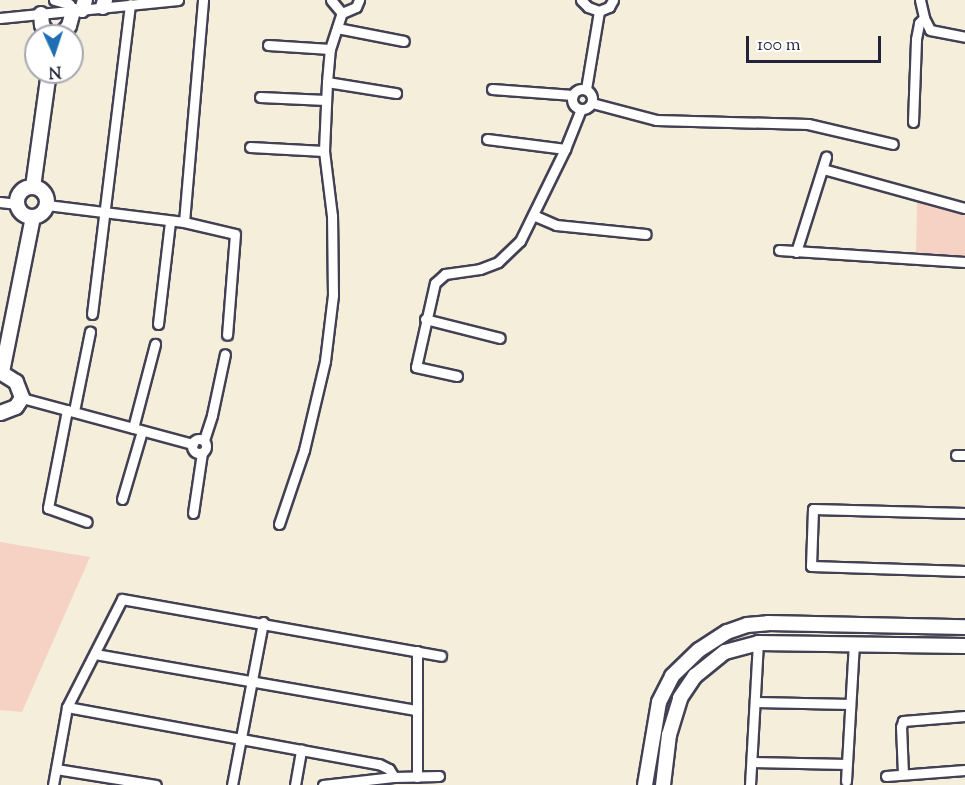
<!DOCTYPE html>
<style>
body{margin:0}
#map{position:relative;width:965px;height:785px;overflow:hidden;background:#f5eedb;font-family:"Sorts Mill Goudy",serif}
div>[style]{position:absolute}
.built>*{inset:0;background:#f6d2c4}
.roads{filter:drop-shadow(2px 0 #424153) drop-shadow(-2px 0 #424153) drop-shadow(0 2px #424153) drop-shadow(0 -2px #424153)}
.street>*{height:9px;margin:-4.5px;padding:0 4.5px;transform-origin:4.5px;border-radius:4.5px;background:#fff}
.street>.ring{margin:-4.5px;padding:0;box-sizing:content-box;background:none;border:9px solid #fff;border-radius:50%}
.secondary>*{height:14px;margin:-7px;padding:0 7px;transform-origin:7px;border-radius:7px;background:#fff}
.secondary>.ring{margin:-7px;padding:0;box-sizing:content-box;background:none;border:14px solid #fff;border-radius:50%}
span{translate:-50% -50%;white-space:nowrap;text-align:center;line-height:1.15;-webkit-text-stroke:4.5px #fff;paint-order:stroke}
.north{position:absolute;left:24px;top:24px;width:60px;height:60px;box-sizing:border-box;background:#fff;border:2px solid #a7a7b1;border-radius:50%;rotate:177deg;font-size:16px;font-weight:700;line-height:24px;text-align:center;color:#22223b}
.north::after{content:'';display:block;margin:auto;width:21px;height:27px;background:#1f6fb2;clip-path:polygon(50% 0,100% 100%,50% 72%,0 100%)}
.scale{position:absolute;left:746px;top:36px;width:135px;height:27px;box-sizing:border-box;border:3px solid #22223b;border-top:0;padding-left:8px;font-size:18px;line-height:21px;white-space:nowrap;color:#22223b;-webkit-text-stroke:4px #fff;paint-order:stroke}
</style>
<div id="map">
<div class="built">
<i style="clip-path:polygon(917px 200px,965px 214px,965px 256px,916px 253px)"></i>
<i style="clip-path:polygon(0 542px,90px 557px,22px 712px,0 710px)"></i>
</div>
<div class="roads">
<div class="street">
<i style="left:54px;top:0;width:16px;rotate:15deg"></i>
<i style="left:69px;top:4px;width:8px;rotate:60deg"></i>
<i style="left:331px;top:0;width:17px;rotate:50deg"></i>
<i style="left:581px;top:0;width:10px;rotate:45deg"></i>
<i style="left:588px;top:7px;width:12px;rotate:20deg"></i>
<i style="left:599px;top:11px;width:11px;rotate:-22deg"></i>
<i style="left:609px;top:7px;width:8px;rotate:-60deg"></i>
<i style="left:920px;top:0;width:18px;rotate:77deg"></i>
<i style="left:924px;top:18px;width:13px;rotate:63deg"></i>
<i style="left:930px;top:30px;width:36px;rotate:11deg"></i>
<i style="left:342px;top:13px;width:15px;rotate:-23deg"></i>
<i style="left:356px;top:7px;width:8px;rotate:-67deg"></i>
<i style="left:0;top:18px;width:179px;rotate:-5.8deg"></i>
<i style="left:337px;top:28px;width:68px;rotate:11deg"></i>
<i style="left:268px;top:45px;width:62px;rotate:3.7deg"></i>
<i style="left:327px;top:82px;width:70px;rotate:9.1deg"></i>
<i class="ring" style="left:572px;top:89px;width:11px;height:11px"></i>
<i style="left:492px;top:89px;width:81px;rotate:4.2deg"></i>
<i style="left:586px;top:89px;width:79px;rotate:-80.5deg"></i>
<i style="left:260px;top:97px;width:66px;rotate:2.6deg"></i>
<i style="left:592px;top:103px;width:66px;rotate:14.9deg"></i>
<i style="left:656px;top:120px;width:152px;rotate:1.5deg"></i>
<i style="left:808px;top:124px;width:87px;rotate:13.2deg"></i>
<i style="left:913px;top:122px;width:83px;rotate:-87.9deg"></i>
<i style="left:916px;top:39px;width:16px;rotate:-79deg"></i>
<i style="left:919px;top:23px;width:7px;rotate:-45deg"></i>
<i style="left:487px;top:139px;width:79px;rotate:7.3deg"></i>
<i style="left:250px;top:147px;width:74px;rotate:3.1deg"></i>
<i style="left:823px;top:169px;width:147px;rotate:15.4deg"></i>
<i style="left:0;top:202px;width:17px;rotate:7deg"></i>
<i style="left:47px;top:205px;width:138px;rotate:7.1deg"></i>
<i style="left:184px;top:222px;width:52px;rotate:13.2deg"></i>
<i style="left:235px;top:234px;width:101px;rotate:94.5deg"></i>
<i style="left:533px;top:215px;width:25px;rotate:23deg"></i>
<i style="left:556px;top:225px;width:90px;rotate:5.7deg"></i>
<i style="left:184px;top:222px;width:223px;rotate:-85.1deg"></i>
<i style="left:779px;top:250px;width:186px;rotate:3.7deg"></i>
<i style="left:796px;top:252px;width:100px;rotate:-72.5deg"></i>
<i style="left:92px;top:314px;width:312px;rotate:-83deg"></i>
<i style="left:425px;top:319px;width:77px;rotate:14.2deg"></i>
<i style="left:158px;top:324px;width:103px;rotate:-83.3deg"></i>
<i style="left:457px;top:376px;width:42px;rotate:-167.6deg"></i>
<i style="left:416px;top:367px;width:86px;rotate:-77.3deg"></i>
<i style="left:435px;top:283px;width:13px;rotate:-42deg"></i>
<i style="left:445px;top:274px;width:35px;rotate:-8deg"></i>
<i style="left:480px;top:269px;width:19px;rotate:-21deg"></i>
<i style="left:498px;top:262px;width:30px;rotate:-44deg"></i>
<i style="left:520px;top:241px;width:102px;rotate:-63.9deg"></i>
<i style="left:565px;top:149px;width:43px;rotate:-68.2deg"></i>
<i style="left:22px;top:398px;width:177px;rotate:15.1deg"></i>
<i style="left:67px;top:410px;width:100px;rotate:101deg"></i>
<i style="left:48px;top:508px;width:41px;rotate:19.7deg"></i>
<i style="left:74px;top:411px;width:81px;rotate:-78.6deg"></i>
<i style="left:133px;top:428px;width:87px;rotate:-75.3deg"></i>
<i class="ring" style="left:192px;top:439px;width:5px;height:5px"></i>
<i style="left:204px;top:440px;width:26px;rotate:-72deg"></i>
<i style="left:212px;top:415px;width:62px;rotate:-78deg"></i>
<i style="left:956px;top:455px;width:9px"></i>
<i style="left:122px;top:499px;width:71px;rotate:-73.6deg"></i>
<i style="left:193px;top:513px;width:61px;rotate:-81.5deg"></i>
<i style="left:965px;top:513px;width:152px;rotate:-178.5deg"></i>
<i style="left:813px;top:509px;width:57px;rotate:92deg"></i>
<i style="left:811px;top:566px;width:154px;rotate:1.9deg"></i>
<i style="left:279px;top:524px;width:78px;rotate:-71.3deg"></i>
<i style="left:304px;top:450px;width:91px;rotate:-76.7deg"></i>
<i style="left:325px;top:361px;width:66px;rotate:-83.1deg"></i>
<i style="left:333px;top:295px;width:79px;rotate:-90.7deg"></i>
<i style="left:332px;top:216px;width:65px;rotate:-97deg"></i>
<i style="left:324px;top:151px;width:69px;rotate:-87.5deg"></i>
<i style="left:327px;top:82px;width:33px;rotate:-85deg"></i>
<i style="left:330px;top:49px;width:38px;rotate:-72deg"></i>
<i style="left:95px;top:654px;width:327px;rotate:9.9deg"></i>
<i style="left:756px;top:702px;width:94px;rotate:1.2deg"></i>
<i style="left:67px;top:707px;width:317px;rotate:10.4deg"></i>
<i style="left:379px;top:764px;width:11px;rotate:27deg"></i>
<i style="left:389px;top:769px;width:9px;rotate:58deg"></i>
<i style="left:752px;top:762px;width:95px;rotate:1.2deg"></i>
<i style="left:56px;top:769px;width:101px;rotate:9.1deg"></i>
<i style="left:903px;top:774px;width:47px;rotate:-92.4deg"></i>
<i style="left:901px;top:727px;width:6px;rotate:-72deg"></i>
<i style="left:903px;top:721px;width:62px;rotate:-4.6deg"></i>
<i style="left:886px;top:776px;width:79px;rotate:-4.3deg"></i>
<i style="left:417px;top:777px;width:126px;rotate:-90deg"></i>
<i style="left:846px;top:781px;width:139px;rotate:-86.7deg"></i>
<i style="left:53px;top:785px;width:79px;rotate:-79.8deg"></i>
<i style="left:67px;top:707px;width:121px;rotate:-63deg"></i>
<i style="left:122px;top:599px;width:324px;rotate:10.1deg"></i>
<i style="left:232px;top:785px;width:166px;rotate:-79.2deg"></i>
<i style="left:295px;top:785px;width:36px;rotate:-80deg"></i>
<i style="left:323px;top:785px;width:71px;rotate:-6.4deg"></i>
<i style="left:394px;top:777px;width:45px;rotate:-1.3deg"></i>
<i style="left:750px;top:785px;width:142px;rotate:-86.8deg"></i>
</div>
<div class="secondary">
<i style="left:103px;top:7px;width:7px;rotate:-74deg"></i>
<i style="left:82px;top:10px;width:10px;rotate:-73deg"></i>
<i style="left:41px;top:14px;width:11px;rotate:85deg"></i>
<i style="left:42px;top:25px;width:13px;rotate:58deg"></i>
<i style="left:60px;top:36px;width:13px;rotate:-48deg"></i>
<i style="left:69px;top:26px;width:16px;rotate:-75deg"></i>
<i class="ring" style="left:17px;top:187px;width:16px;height:16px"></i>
<i style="left:33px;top:187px;width:116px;rotate:-82.1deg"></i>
<i style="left:0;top:372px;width:19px;rotate:32deg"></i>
<i style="left:16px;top:382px;width:17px;rotate:69deg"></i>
<i style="left:22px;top:398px;width:11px;rotate:124deg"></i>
<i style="left:16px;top:407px;width:17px;rotate:159deg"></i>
<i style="left:2px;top:372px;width:158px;rotate:-78.7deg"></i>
<i style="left:645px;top:785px;width:84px;rotate:-80.4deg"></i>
<i style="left:659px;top:702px;width:29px;rotate:-63deg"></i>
<i style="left:672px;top:676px;width:37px;rotate:-44deg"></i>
<i style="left:699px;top:650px;width:33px;rotate:-33deg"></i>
<i style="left:727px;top:632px;width:21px;rotate:-19deg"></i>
<i style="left:747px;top:625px;width:21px;rotate:-5deg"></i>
<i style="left:768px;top:623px;width:197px;rotate:1.2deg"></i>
<i style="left:663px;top:785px;width:50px;rotate:-83.2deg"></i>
<i style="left:669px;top:735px;width:39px;rotate:-73deg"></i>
<i style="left:680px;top:698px;width:27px;rotate:-56deg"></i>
<i style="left:695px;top:676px;width:38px;rotate:-39deg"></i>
<i style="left:725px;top:652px;width:34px;rotate:-15deg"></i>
<i style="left:758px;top:643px;width:207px;rotate:0.8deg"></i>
</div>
</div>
<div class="north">N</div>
<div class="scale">100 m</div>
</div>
